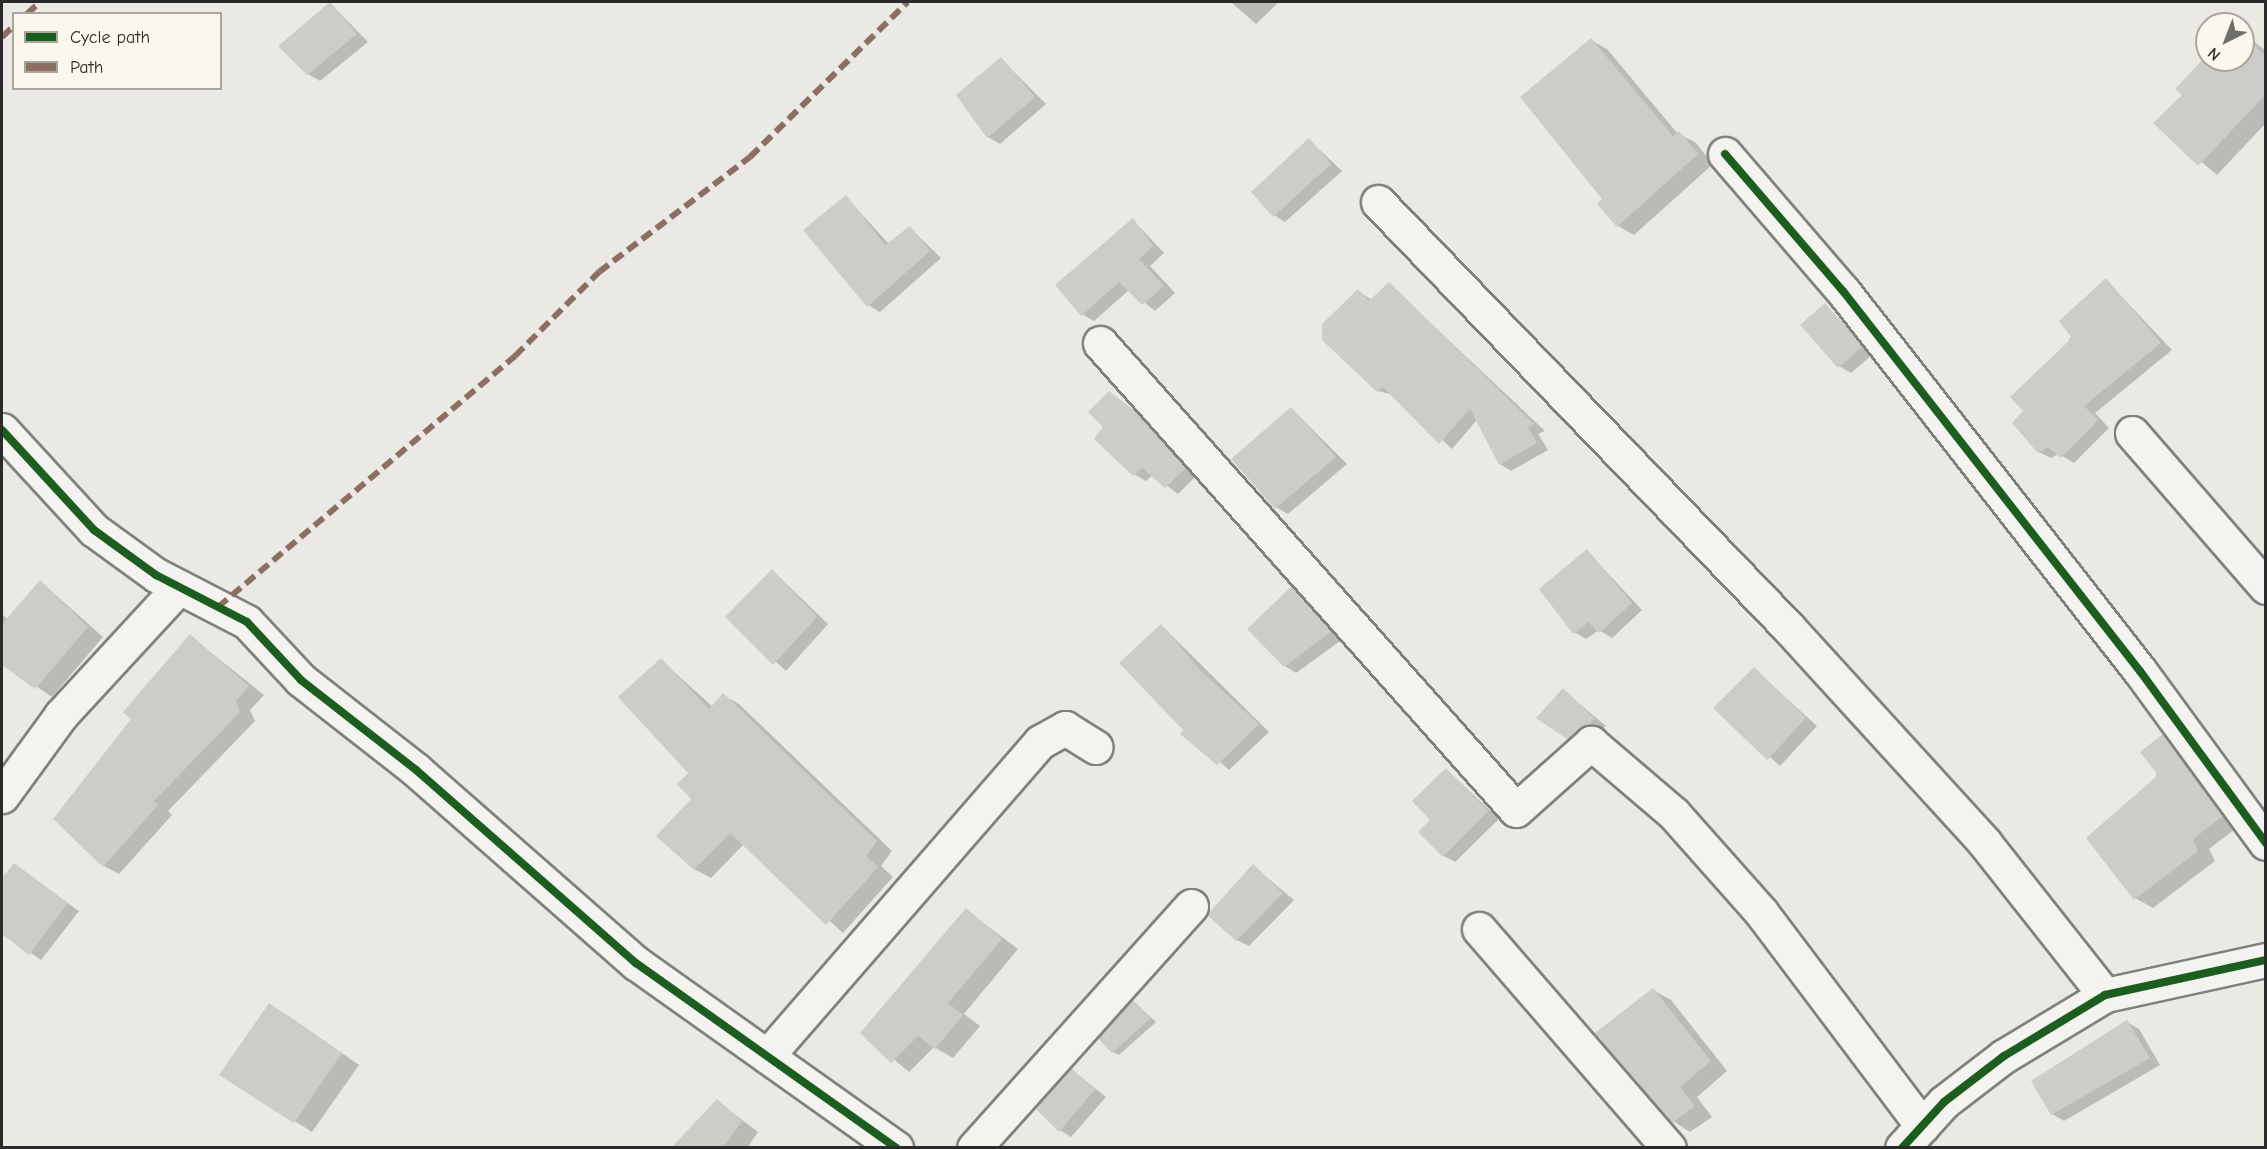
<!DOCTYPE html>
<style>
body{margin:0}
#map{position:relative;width:2267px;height:1149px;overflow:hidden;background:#eae9e4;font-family:"Comic Neue",sans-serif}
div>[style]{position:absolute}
.shadow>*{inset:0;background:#0003}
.building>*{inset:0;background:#cdccc8}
.roads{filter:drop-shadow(2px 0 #81807e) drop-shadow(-2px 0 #81807e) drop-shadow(0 2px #81807e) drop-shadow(0 -2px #81807e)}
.minor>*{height:33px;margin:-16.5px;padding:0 16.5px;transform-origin:16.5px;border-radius:16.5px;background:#f4f3ef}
.quiet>*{height:6px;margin-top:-3px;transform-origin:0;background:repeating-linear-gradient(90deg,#8d6e63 0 12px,transparent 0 18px)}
.cycleway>*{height:8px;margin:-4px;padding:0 4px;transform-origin:4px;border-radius:4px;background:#1b5e20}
span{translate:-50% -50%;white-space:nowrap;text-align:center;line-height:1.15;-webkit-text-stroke:6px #fbf7ec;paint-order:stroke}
.frame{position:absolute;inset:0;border:3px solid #2b2b2b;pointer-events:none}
.legend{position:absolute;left:12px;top:12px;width:210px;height:78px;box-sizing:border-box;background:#fbf7ec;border:2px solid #a8a59f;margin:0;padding:8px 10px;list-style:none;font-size:18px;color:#2b2b2b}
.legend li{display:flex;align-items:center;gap:12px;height:30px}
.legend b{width:30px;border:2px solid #a8a59f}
.north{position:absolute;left:2195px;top:12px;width:60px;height:60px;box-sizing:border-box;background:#fbf7ec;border:2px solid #a8a59f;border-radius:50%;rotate:222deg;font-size:16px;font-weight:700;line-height:24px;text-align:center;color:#2b2b2b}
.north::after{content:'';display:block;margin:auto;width:21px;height:27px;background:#6e6e6c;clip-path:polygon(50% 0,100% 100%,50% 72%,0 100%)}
</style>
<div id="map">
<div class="shadow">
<i style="clip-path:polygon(1231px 2px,1279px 2px,1256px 24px)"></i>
<i style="clip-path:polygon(330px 3px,368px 42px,320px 81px,308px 74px)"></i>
<i style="clip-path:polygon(2243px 33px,2266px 51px,2266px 123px,2217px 175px,2156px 123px,2184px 95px,2207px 57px,2243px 60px)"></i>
<i style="clip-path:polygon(1591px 40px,1607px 49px,1678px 134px,1695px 142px,1713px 164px,1634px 235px,1618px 226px,1604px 200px)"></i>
<i style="clip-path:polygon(1001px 59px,1046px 104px,1000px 144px,988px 137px,958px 96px)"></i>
<i style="clip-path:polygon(1309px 140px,1342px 171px,1285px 222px,1274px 215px)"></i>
<i style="clip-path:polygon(846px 197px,889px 244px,910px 228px,941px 258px,880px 312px,868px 305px)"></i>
<i style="clip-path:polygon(1133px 220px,1164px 253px,1150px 266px,1175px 293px,1155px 311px,1129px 290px,1094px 321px,1082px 314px)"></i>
<i style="clip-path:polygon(2106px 280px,2172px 350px,2095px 413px,2109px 428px,2074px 463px,2059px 454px,2051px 458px,2039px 452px,2025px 411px)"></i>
<i style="clip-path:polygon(1389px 284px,1545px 431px,1538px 434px,1548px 450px,1511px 471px,1500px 464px,1477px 420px,1452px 449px,1393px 395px,1378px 391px,1341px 358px,1358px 291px,1372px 300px)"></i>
<i style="clip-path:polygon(1825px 305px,1873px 354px,1851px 373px,1839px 366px)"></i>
<i style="clip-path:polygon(1109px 393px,1147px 419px,1197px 475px,1178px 494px,1153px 475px,1146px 481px,1134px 474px,1105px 427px)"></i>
<i style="clip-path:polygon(1292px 409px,1347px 464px,1288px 514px,1276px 507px)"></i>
<i style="clip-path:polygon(1587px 551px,1642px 610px,1612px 638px,1599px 630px,1586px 639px,1574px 632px)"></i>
<i style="clip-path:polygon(772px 570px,828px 624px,786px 671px,727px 617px)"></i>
<i style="clip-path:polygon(40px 581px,103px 637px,52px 697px,2px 663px,2px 614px,7px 619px)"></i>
<i style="clip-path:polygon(1292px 588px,1343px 639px,1296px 673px,1285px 666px)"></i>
<i style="clip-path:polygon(1162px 626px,1269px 732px,1229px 770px,1185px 730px)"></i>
<i style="clip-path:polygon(190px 636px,264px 695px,250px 710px,255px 721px,168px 811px,172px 815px,119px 874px,104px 866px,133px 719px)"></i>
<i style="clip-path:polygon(661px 660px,713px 707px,723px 695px,739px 704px,892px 851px,881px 866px,893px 877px,843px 933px,744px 844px,711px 878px,694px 869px,690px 773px)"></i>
<i style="clip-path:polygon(1754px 669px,1817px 726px,1780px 766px,1715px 708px)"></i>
<i style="clip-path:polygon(1563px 690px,1606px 726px,1580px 745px,1568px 738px)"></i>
<i style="clip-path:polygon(2163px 736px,2180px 746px,2239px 826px,2209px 849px,2215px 861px,2153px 908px,2135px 898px)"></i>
<i style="clip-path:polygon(1446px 769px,1499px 819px,1455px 862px,1444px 856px)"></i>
<i style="clip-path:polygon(14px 865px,79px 911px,41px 960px,2px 932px,2px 881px)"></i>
<i style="clip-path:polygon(1253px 866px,1294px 900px,1249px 946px,1237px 940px)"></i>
<i style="clip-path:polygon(966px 910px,1018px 949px,964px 1014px,980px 1026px,953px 1058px,934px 1047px,909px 1072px,862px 1033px)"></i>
<i style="clip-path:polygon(1653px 990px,1671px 1000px,1727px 1071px,1697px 1097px,1712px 1117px,1690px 1132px,1673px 1121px)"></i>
<i style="clip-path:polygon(1133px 1001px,1156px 1022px,1119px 1055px,1113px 1052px)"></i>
<i style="clip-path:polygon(287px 1015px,359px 1065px,312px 1132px,221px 1074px)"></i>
<i style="clip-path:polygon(2127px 1022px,2139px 1029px,2160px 1065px,2064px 1121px,2052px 1114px)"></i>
<i style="clip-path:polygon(1072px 1070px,1106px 1097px,1071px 1137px,1060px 1130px)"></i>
<i style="clip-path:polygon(717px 1101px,758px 1132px,747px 1148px,673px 1148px)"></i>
</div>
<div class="building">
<i style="clip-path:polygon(330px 2px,357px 34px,307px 75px,278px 46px)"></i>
<i style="clip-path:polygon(2243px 35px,2265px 55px,2265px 95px,2198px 166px,2153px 123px,2182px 95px,2175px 89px,2207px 55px,2207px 60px,2243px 60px)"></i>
<i style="clip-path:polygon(1591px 38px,1673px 136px,1679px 131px,1698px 154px,1617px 227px,1597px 204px,1602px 199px,1520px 97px)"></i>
<i style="clip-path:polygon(1001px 57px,1035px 97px,987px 138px,956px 95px)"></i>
<i style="clip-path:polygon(1309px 138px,1331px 164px,1273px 217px,1251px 192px)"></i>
<i style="clip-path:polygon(846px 195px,885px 245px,910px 226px,930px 251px,867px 307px,803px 230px)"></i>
<i style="clip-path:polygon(1133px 218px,1153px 246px,1139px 259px,1164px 286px,1142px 305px,1119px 282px,1081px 316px,1055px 285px)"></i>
<i style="clip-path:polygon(2106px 278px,2161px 343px,2084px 406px,2098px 420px,2061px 458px,2048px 447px,2038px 453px,2012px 423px,2023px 411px,2010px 397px,2072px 338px,2059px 321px)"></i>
<i style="clip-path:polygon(1389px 282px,1534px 424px,1528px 427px,1537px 443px,1499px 465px,1470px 409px,1439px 444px,1383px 387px,1377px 392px,1322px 340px,1322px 324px,1358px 289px,1369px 301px)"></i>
<i style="clip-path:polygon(1825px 303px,1863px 346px,1838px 368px,1800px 325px)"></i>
<i style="clip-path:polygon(1109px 391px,1135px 411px,1186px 468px,1165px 488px,1142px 468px,1133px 476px,1094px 439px,1103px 427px,1088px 412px)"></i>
<i style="clip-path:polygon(1291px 407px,1336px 457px,1275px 509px,1231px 459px)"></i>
<i style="clip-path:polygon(1587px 549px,1632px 603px,1599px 633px,1589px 622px,1573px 634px,1539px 589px)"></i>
<i style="clip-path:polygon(772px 569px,817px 617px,773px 665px,725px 617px)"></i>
<i style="clip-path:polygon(40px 580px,88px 627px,35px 689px,2px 665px,2px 624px)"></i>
<i style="clip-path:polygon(1292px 586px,1332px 631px,1284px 667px,1247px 629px)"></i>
<i style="clip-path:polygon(1161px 624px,1202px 672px,1259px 724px,1217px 765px,1180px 734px,1183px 730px,1119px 663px)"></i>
<i style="clip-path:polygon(190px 634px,249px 686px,236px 701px,240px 712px,154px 801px,158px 805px,103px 867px,53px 819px,131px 719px,123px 712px)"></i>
<i style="clip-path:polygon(661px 658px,709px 709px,723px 693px,877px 841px,866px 856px,878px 867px,826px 925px,730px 833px,694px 870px,656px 836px,691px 799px,677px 784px,688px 773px,618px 697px)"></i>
<i style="clip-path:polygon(1754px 667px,1806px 718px,1767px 760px,1713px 708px)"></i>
<i style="clip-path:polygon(1563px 688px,1595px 719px,1567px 739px,1536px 718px)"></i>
<i style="clip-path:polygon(2163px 734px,2223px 816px,2193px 839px,2198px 851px,2134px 900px,2086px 838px,2158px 775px,2140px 752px)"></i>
<i style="clip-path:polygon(1446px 768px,1488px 811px,1443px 857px,1418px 832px,1430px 820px,1412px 801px)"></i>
<i style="clip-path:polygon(14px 863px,68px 903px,29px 955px,2px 934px,2px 878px)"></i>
<i style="clip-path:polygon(1253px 864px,1283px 893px,1236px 941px,1207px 915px)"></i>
<i style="clip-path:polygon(966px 908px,1002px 939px,948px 1003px,963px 1015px,935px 1049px,918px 1036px,891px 1063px,860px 1033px)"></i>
<i style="clip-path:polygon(1653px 988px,1711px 1061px,1680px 1087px,1695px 1106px,1672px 1123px,1595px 1033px)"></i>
<i style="clip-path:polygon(1132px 999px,1151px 1018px,1112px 1053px,1098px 1038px)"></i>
<i style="clip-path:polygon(269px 1003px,342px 1053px,294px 1123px,219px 1075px)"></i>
<i style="clip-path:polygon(2127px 1020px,2150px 1058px,2051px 1115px,2031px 1081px)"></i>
<i style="clip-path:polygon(1071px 1068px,1095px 1089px,1059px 1132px,1036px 1109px)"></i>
<i style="clip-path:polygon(717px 1099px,742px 1121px,723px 1148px,671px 1148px)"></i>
</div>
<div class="roads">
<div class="minor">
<i style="left:1725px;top:154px;width:181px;rotate:49.3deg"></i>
<i style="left:1843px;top:291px;width:482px;rotate:52deg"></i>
<i style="left:2140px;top:671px;width:213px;rotate:53.8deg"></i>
<i style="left:1378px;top:202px;width:591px;rotate:46.03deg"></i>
<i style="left:1788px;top:627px;width:291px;rotate:47.6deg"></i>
<i style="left:1984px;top:842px;width:195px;rotate:51.7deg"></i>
<i style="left:1100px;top:343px;width:625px;rotate:48.31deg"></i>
<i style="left:1516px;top:810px;width:101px;rotate:-41.8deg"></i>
<i style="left:1591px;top:743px;width:109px;rotate:40.5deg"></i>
<i style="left:1674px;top:814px;width:131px;rotate:48.4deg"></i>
<i style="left:1761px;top:912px;width:268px;rotate:53deg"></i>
<i style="left:2px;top:430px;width:136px;rotate:47.4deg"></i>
<i style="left:94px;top:530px;width:77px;rotate:36deg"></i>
<i style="left:156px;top:575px;width:102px;rotate:27.3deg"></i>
<i style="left:247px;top:622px;width:79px;rotate:47deg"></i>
<i style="left:301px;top:680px;width:146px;rotate:38deg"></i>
<i style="left:416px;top:770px;width:293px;rotate:41.3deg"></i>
<i style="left:636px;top:963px;width:319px;rotate:35.4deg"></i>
<i style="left:2132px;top:433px;width:204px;rotate:49deg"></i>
<i style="left:2px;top:796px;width:100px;rotate:-53.9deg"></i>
<i style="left:61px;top:715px;width:174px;rotate:-47.3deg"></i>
<i style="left:1479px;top:929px;width:290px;rotate:49.1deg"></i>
<i style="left:767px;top:1056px;width:416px;rotate:-49deg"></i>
<i style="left:1040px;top:742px;width:29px;rotate:-29deg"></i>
<i style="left:1065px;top:728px;width:36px;rotate:32deg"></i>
<i style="left:974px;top:1148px;width:325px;rotate:-48.1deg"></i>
<i style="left:1902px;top:1148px;width:62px;rotate:-47.6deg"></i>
<i style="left:1944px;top:1102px;width:76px;rotate:-37.5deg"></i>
<i style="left:2004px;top:1056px;width:118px;rotate:-31.1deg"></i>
<i style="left:2105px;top:995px;width:165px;rotate:-12.3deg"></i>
</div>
</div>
<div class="quiet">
<i style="left:27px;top:14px;width:18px;rotate:-43deg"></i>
<i style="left:2px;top:37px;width:16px;rotate:-43deg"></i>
<i style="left:218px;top:607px;width:389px;rotate:-40.2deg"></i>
<i style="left:515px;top:356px;width:119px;rotate:-45deg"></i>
<i style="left:599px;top:272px;width:190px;rotate:-37.3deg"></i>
<i style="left:750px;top:157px;width:221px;rotate:-44.5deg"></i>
</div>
<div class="cycleway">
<i style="left:1725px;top:154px;width:181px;rotate:49.3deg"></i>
<i style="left:1843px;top:291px;width:482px;rotate:52deg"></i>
<i style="left:2140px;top:671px;width:213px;rotate:53.8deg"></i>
<i style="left:2px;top:430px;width:136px;rotate:47.4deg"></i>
<i style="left:94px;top:530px;width:77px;rotate:36deg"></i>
<i style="left:156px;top:575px;width:102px;rotate:27.3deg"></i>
<i style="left:247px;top:622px;width:79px;rotate:47deg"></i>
<i style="left:301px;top:680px;width:146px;rotate:38deg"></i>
<i style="left:416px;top:770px;width:293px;rotate:41.3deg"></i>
<i style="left:636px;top:963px;width:319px;rotate:35.4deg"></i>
<i style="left:1902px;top:1148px;width:62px;rotate:-47.6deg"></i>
<i style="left:1944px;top:1102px;width:76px;rotate:-37.5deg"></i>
<i style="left:2004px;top:1056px;width:118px;rotate:-31.1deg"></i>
<i style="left:2105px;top:995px;width:165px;rotate:-12.3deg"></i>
</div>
<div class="frame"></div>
<ul class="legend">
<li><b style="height:8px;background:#1b5e20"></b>Cycle path</li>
<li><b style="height:8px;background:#8d6e63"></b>Path</li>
</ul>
<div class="north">N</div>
</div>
